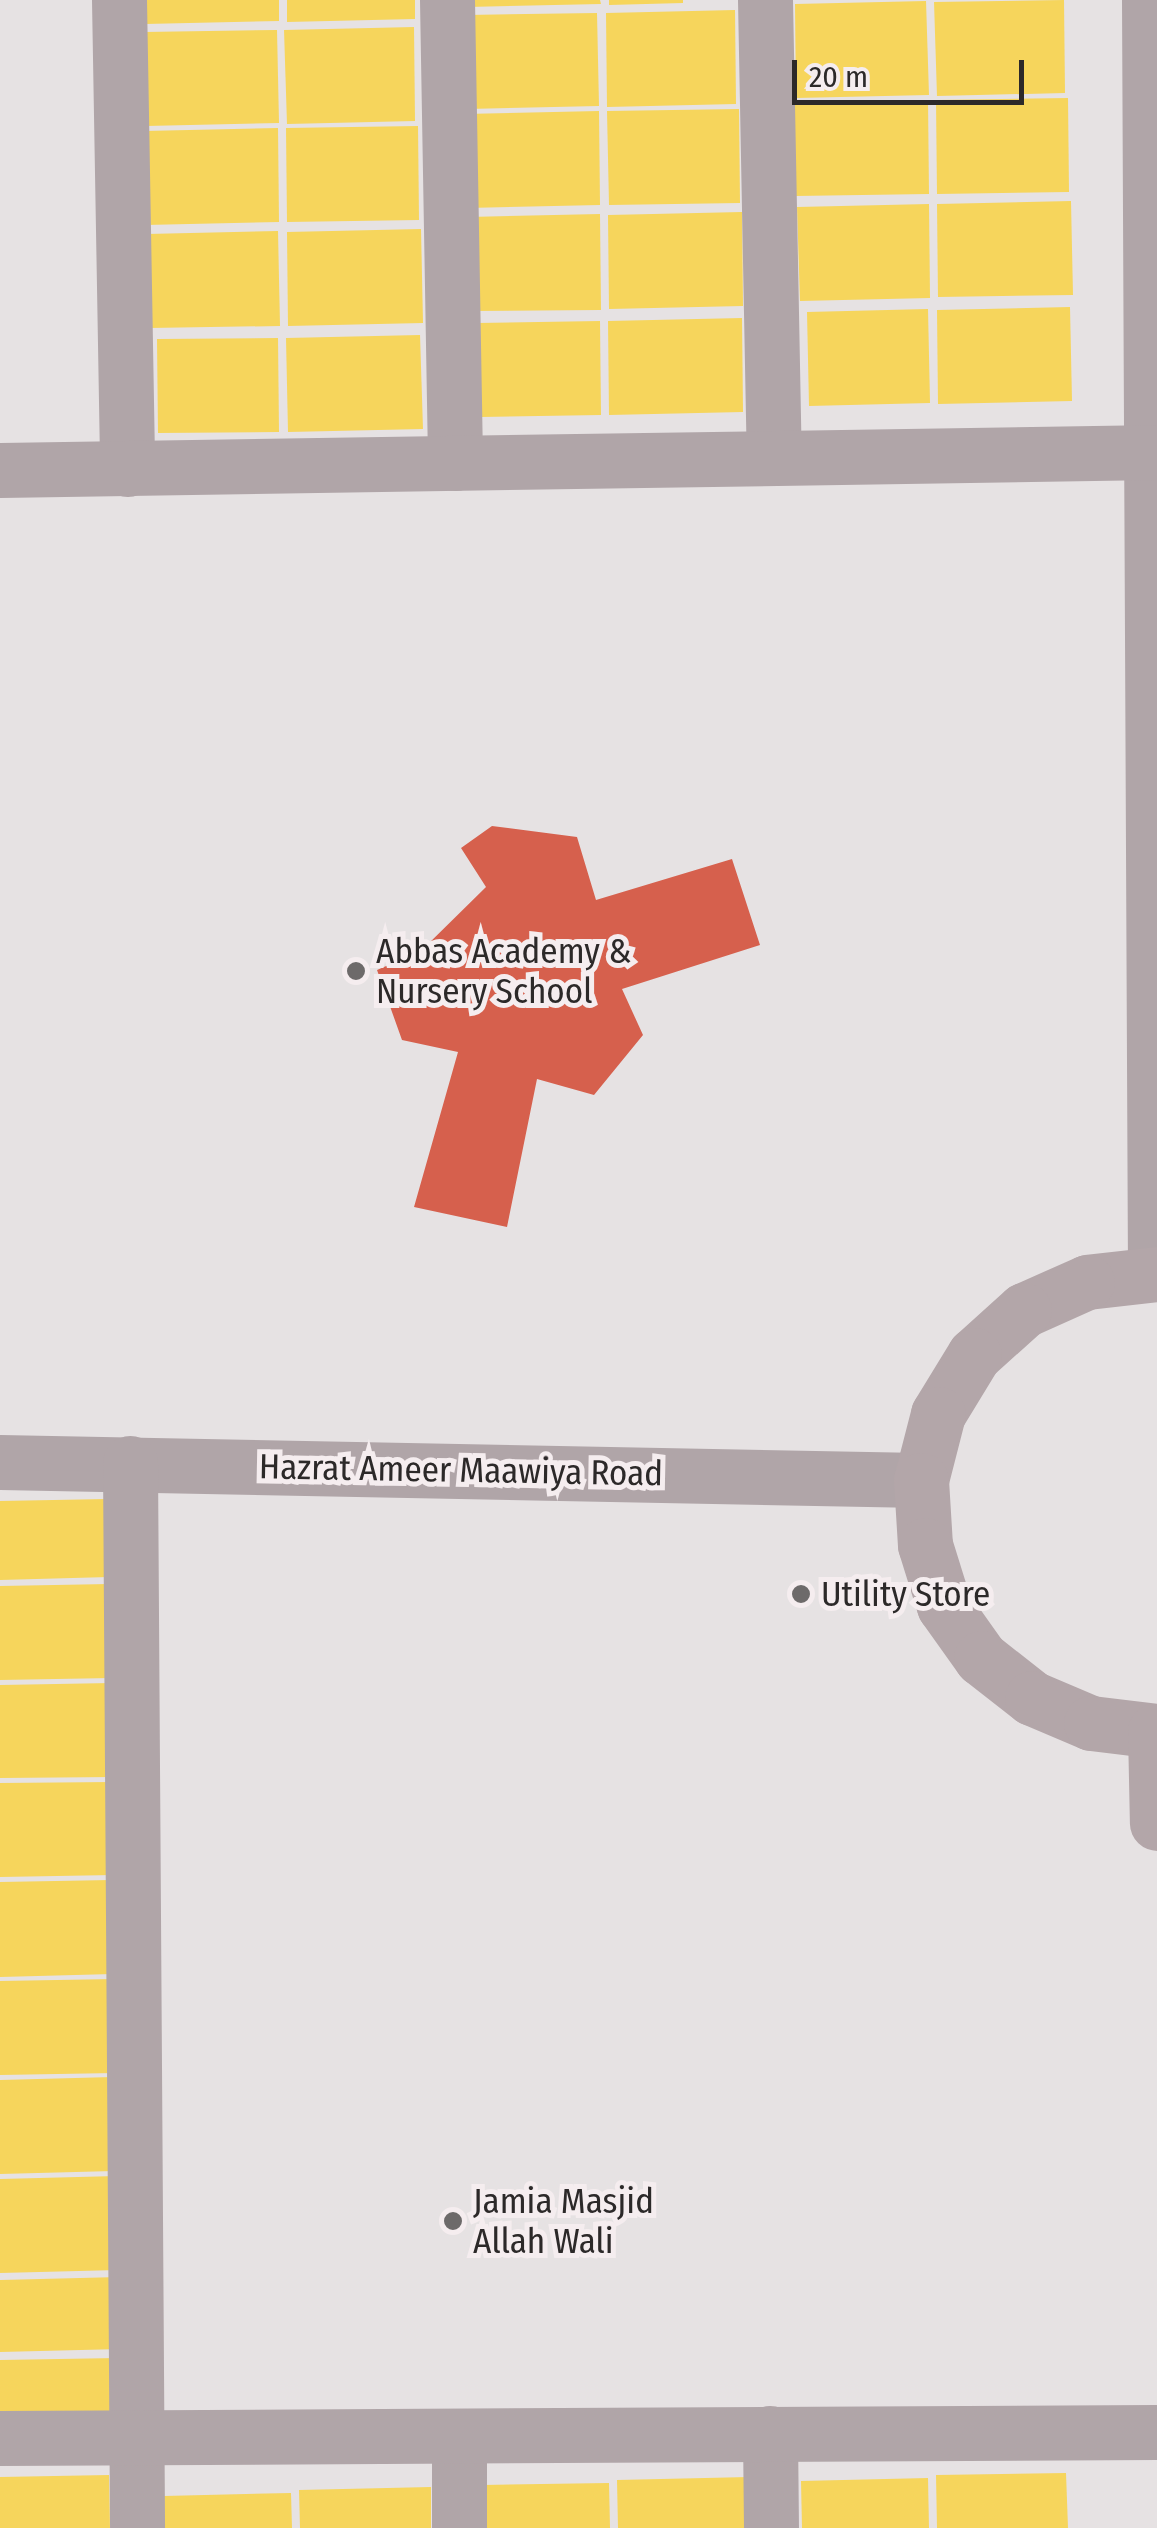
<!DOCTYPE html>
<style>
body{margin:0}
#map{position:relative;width:1157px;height:2528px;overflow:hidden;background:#e6e2e3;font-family:"Fira Sans Condensed",sans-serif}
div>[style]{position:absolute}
.homes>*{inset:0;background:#f6d55c}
.shops>*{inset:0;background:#d6604d}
.minor>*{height:55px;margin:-27.5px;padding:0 27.5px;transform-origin:27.5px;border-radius:27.5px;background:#b0a5a8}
.major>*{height:55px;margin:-27.5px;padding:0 27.5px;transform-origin:27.5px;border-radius:27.5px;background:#b3a6a9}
.dots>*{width:28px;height:28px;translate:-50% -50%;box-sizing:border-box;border:5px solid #f5edef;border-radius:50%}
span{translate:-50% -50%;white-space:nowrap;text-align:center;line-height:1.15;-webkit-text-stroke:10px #f5edef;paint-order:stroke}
.poi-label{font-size:35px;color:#2c2929}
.left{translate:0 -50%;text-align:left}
.street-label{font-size:35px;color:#2c2929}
.scale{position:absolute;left:792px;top:60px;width:232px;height:45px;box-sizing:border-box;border:5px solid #2c2929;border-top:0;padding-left:12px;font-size:30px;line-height:35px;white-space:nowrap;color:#2c2929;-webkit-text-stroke:8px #f5edef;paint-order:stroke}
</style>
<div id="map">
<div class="homes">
<i style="clip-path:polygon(145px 0,279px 0,279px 21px,145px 24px)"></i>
<i style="clip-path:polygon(287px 0,415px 0,415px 19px,287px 22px)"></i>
<i style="clip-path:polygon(466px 0,600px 0,601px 4px,467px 7px)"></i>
<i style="clip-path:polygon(609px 0,683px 0,683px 3px,609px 5px)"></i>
<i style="clip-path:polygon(1064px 0,1065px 93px,937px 96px,934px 2px)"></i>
<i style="clip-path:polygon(926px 1px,929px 95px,796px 98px,795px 4px)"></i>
<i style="clip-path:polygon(735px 10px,736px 104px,607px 107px,606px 13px)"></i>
<i style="clip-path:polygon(597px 13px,599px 106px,467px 109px,466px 15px)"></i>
<i style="clip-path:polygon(414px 27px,415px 121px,287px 124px,284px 30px)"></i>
<i style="clip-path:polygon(277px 30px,279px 123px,146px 126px,144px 32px)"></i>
<i style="clip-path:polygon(1068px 98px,1069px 192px,937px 194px,936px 100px)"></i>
<i style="clip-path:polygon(928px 100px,929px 194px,795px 196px,794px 104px)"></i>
<i style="clip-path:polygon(739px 109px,740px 203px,609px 205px,607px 111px)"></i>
<i style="clip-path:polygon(599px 111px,600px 205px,467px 208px,464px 114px)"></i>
<i style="clip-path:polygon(418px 126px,419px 220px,287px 222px,286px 128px)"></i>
<i style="clip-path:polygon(278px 128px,279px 222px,145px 225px,144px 131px)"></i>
<i style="clip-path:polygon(1071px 201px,1073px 295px,938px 297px,937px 204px)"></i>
<i style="clip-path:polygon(929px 204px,930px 298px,800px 301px,797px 207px)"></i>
<i style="clip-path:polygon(742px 212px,743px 306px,609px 309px,608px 215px)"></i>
<i style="clip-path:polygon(600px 214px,601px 310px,470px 311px,468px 217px)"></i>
<i style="clip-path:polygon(421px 229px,423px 323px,288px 326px,287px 232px)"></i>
<i style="clip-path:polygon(278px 231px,280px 326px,149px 328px,147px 234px)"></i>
<i style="clip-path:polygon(1070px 307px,1072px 401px,938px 404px,937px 310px)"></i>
<i style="clip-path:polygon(928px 309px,930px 403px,809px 406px,807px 312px)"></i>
<i style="clip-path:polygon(742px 318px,743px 412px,609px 415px,608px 321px)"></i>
<i style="clip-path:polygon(600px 321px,601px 415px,480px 417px,477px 323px)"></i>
<i style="clip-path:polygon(420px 335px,423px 429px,288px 432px,286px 338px)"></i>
<i style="clip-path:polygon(278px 338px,279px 432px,158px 433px,157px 339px)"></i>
<i style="clip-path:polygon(107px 1499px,109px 1577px,0 1580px,0 1501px)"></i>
<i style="clip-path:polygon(109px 1584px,112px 1678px,0 1680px,0 1586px)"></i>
<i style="clip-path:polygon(112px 1683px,115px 1777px,0 1778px,0 1685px)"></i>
<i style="clip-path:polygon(113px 1782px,114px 1875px,0 1877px,0 1783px)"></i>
<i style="clip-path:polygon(111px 1880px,113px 1974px,0 1977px,0 1882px)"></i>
<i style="clip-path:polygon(114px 1979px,115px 2073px,0 2075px,0 1981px)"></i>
<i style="clip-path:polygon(113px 2077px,114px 2171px,0 2174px,0 2080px)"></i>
<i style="clip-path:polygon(117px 2176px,118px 2270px,0 2273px,0 2179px)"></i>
<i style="clip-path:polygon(120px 2277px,121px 2349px,0 2352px,0 2280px)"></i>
<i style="clip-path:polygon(118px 2358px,119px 2415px,0 2418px,0 2360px)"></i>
<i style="clip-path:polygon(1066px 2473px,1068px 2528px,937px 2528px,936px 2475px)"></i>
<i style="clip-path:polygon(109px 2475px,110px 2528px,0 2528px,0 2477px)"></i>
<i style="clip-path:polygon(749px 2477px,749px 2528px,618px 2528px,617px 2480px)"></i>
<i style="clip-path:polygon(928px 2478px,929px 2528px,802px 2528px,801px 2481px)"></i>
<i style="clip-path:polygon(609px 2483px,610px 2528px,483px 2528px,482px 2485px)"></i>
<i style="clip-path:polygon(431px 2487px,431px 2528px,300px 2528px,299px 2490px)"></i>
<i style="clip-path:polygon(291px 2493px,292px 2528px,165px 2528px,164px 2496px)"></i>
</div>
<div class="shops">
<i style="clip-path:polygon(492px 826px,577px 837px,596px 900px,732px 859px,760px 945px,622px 989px,643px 1035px,594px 1095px,537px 1079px,507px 1227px,414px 1207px,458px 1052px,402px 1040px,377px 970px,421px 951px,486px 887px,461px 848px)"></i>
</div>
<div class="minor">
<i style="left:119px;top:0;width:469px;rotate:89deg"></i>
<i style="left:447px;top:0;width:463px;rotate:89deg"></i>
<i style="left:765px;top:0;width:458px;rotate:88.9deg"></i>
<i style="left:1149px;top:0;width:1273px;rotate:89.73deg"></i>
<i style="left:0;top:470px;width:1157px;rotate:-0.89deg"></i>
<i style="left:0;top:1462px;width:921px;rotate:1.12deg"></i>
<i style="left:130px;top:1463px;width:1065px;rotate:89.62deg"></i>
<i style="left:770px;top:2433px;width:95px;rotate:89.4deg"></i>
<i style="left:459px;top:2436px;width:92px;rotate:90deg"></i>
<i style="left:0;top:2438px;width:1157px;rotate:-0.3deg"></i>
</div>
<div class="major">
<i style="left:1157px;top:1274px;width:70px;rotate:173.5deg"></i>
<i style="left:1087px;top:1282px;width:69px;rotate:156deg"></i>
<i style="left:1024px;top:1310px;width:67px;rotate:138deg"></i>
<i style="left:974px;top:1355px;width:69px;rotate:121.4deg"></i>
<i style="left:938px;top:1414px;width:68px;rotate:104.4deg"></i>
<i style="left:921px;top:1480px;width:65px;rotate:86.5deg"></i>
<i style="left:925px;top:1545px;width:64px;rotate:72.7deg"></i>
<i style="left:944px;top:1606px;width:64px;rotate:54.6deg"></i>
<i style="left:981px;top:1658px;width:65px;rotate:38.1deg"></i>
<i style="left:1032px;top:1698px;width:64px;rotate:23deg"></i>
<i style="left:1091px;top:1723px;width:66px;rotate:6.9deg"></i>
<i style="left:1155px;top:1731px;width:92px;rotate:88.8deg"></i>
</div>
<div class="dots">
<i style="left:356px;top:971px;background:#6d6a6a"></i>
<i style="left:801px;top:1594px;background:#6d6a6a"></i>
<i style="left:453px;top:2221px;background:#6d6a6a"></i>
</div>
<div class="poi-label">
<span class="left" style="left:376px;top:971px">Abbas Academy &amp;<br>Nursery School</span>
<span class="left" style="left:821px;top:1594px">Utility Store</span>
<span class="left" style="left:473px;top:2221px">Jamia Masjid<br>Allah Wali</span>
</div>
<div class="street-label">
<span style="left:461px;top:1470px;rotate:1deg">Hazrat Ameer Maawiya Road</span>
</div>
<div class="scale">20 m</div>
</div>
